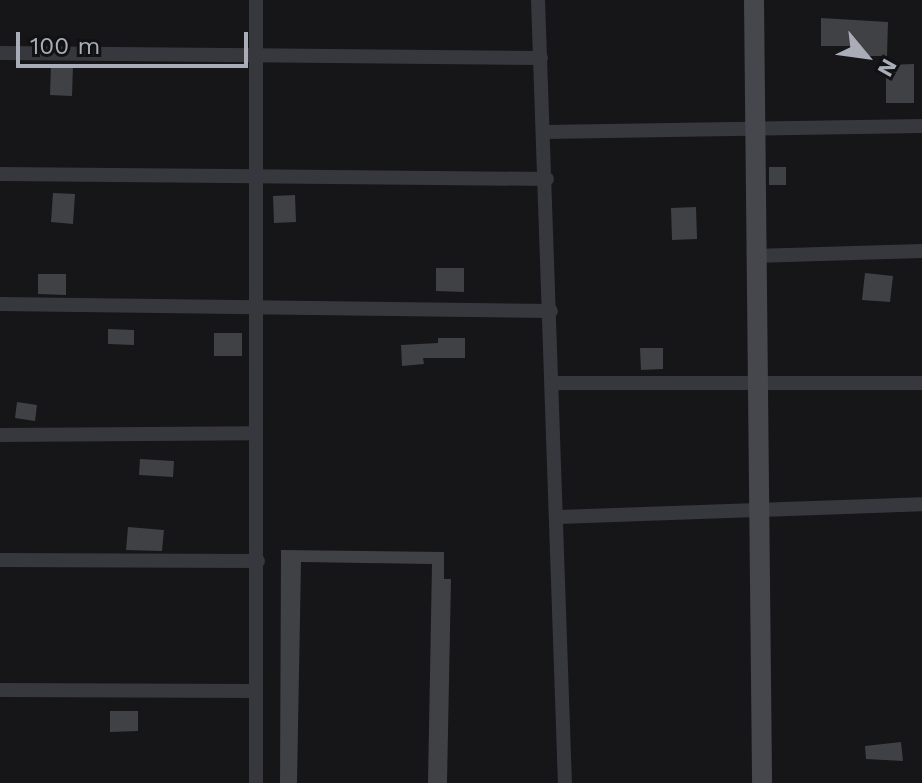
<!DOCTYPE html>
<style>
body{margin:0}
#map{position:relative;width:922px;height:783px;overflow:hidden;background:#161618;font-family:"Work Sans",sans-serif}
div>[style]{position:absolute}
.building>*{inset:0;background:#404145}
.street>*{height:14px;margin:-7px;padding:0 7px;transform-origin:7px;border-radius:7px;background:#37383d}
.secondary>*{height:20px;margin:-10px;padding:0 10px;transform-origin:10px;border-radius:10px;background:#45474d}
span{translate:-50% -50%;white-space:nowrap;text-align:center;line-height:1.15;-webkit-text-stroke:7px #111113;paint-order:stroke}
.north{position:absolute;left:826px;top:16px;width:80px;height:80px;-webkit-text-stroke:6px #111113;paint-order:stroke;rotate:119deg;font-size:22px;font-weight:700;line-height:32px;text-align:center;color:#a8adb8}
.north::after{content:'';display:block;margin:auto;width:28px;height:36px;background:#a8adb8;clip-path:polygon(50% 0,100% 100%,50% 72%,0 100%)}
.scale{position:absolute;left:16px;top:32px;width:232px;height:36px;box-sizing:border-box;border:4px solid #a8adb8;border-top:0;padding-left:10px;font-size:24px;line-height:28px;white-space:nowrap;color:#a8adb8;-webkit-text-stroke:6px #111113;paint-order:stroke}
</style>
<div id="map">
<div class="building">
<i style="clip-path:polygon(821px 18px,888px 22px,887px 56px,857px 56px,857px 46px,821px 46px)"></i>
<i style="clip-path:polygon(51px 64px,73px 65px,72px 96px,50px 95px)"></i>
<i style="clip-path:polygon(914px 64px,914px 103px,886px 103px,886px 65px)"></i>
<i style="clip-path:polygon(769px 167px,786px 167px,786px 185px,769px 185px)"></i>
<i style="clip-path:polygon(53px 193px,75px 194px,73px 224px,51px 222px)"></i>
<i style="clip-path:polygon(295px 195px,296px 222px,274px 223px,273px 196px)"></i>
<i style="clip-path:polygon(696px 207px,697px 239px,672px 240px,671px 208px)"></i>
<i style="clip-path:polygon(436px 268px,464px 268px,464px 292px,436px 291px)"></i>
<i style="clip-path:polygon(865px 273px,893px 276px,890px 302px,862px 300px)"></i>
<i style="clip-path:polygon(38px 274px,66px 274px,66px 295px,38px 294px)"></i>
<i style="clip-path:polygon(108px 329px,134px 330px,134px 345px,108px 344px)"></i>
<i style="clip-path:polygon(214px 333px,242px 333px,242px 356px,214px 356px)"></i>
<i style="clip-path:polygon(438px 338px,465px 338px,465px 358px,423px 358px,424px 364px,402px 366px,401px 345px,438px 343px)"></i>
<i style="clip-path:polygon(640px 348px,663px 348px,663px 369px,641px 370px)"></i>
<i style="clip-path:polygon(17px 402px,37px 405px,35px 421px,15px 418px)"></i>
<i style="clip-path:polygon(140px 459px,174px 461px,173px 477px,139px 475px)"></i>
<i style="clip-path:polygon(128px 527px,164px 530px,162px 551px,126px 550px)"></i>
<i style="clip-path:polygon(281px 550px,444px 552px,444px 579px,451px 579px,447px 783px,428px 783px,432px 564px,301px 562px,297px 783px,280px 783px)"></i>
<i style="clip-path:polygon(110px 711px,138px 711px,138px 731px,110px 732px)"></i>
<i style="clip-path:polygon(901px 742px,903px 761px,866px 759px,865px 746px)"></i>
</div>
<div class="street">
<i style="left:256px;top:0;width:783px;rotate:90deg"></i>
<i style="left:538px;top:0;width:783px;rotate:88.03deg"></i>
<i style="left:0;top:53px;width:541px;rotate:0.53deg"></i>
<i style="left:545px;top:132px;width:377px;rotate:-0.9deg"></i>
<i style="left:0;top:174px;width:547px;rotate:0.52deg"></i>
<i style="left:756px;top:256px;width:166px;rotate:-1.7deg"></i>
<i style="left:0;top:304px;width:551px;rotate:0.73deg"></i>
<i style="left:554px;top:383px;width:368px"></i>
<i style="left:0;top:435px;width:256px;rotate:-0.4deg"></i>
<i style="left:558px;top:517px;width:364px;rotate:-2deg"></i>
<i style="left:0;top:560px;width:258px;rotate:0.2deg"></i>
<i style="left:0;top:690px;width:256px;rotate:0.2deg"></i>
</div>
<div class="secondary">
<i style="left:754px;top:0;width:783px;rotate:89.41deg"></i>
</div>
<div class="north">N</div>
<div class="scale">100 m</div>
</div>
